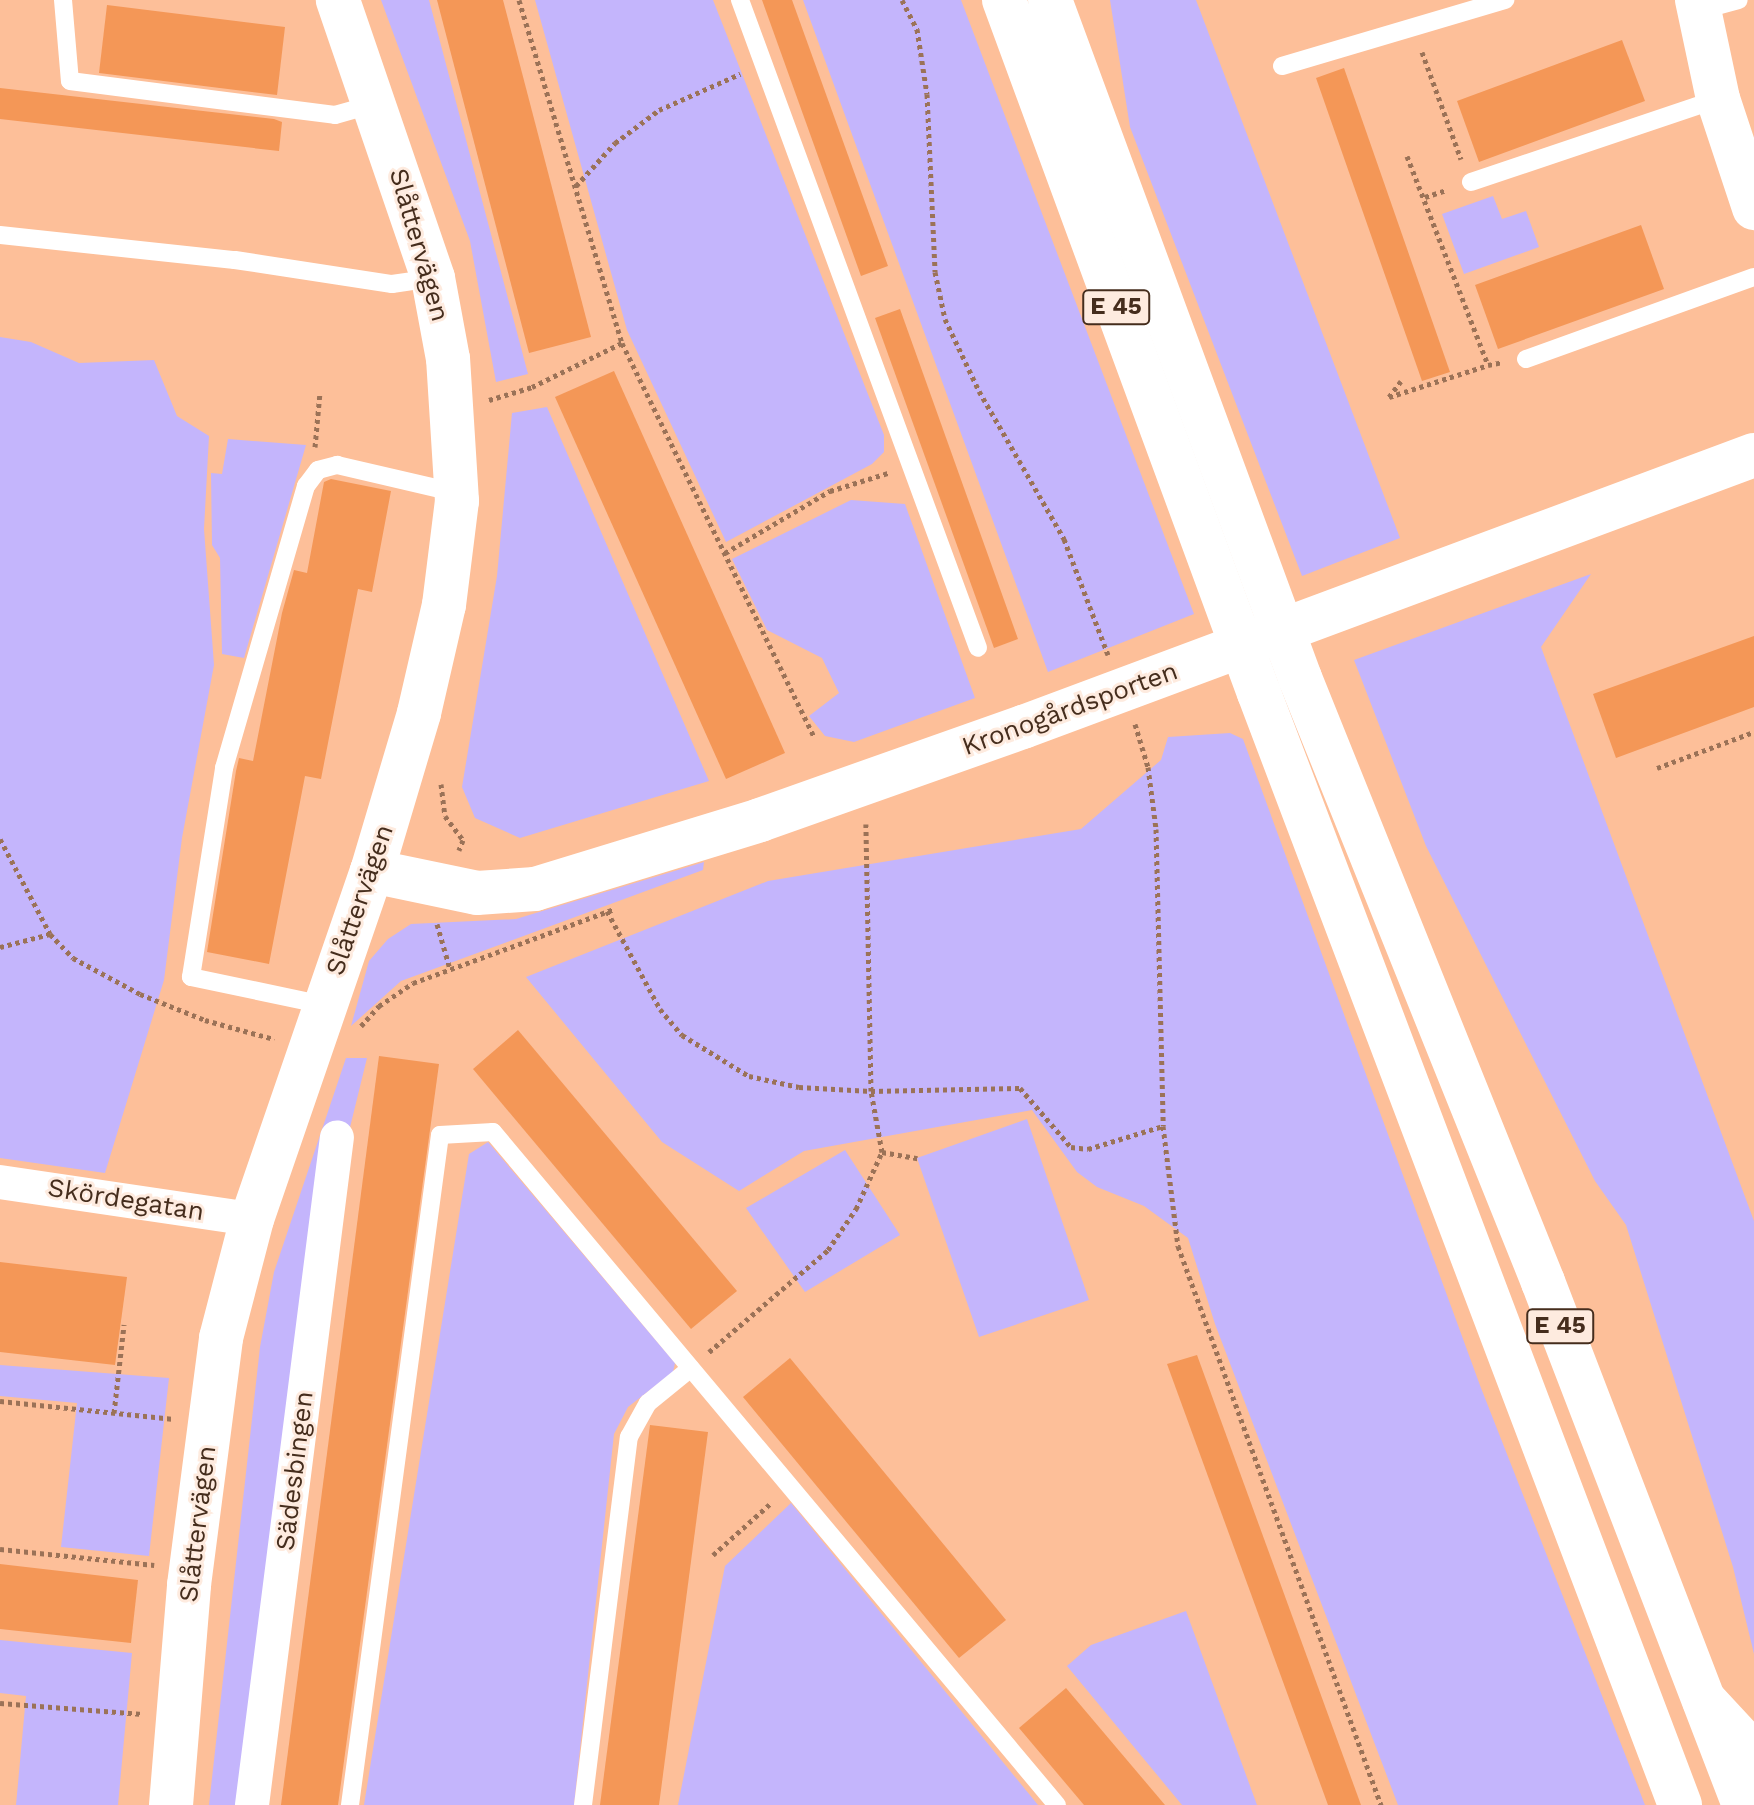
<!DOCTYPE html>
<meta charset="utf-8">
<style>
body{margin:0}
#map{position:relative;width:1754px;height:1805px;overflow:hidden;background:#fdbf99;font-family:"Work Sans",sans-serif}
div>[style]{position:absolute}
.green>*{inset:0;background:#c4b5fc}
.building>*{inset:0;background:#f49757}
.path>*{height:5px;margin-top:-2.5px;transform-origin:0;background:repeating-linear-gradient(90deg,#9b7257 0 4px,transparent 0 8px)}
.lane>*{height:18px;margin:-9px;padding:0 9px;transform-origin:9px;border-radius:9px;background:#fff}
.street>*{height:34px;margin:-17px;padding:0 17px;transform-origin:17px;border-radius:17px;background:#fff}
.secondary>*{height:44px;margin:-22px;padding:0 22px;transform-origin:22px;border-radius:22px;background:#fff}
.highway>*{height:44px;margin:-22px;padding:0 22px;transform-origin:22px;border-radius:22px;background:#fff}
span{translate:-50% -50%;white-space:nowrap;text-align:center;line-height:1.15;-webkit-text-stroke:6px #feebdf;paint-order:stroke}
.shield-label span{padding:2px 6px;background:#feebdf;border:2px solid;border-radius:6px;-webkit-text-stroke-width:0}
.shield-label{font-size:24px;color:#452d1d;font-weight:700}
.street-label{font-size:26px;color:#452d1d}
</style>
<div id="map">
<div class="green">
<i style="clip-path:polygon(381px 0,429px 0,528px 374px,496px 382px,470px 241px)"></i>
<i style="clip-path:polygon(535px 0,713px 0,884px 435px,884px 452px,872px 464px,726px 542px,627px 330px)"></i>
<i style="clip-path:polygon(803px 0,961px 0,1194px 614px,1048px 672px)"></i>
<i style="clip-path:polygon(1110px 0,1196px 0,1400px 538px,1302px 576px,1130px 127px)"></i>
<i style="clip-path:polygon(1493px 196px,1502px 219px,1526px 211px,1539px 247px,1464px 274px,1442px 214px)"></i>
<i style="clip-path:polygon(0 337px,31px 342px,79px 363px,154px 360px,177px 416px,209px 436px,204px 529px,214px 665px,182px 838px,164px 980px,105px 1173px,0 1158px)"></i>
<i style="clip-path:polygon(547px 407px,709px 781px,520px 838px,475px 818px,462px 787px,497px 576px,512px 413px)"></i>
<i style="clip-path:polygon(228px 439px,306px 445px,244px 658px,222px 654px,220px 558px,212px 545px,211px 473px,222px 474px)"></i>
<i style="clip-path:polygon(851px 500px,905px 504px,975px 698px,854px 742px,825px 736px,809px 716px,839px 693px,822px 658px,767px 630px,732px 559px)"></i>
<i style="clip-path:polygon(1591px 574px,1541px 647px,1754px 1221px,1754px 1654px,1733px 1567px,1626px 1225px,1595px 1181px,1426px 846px,1354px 660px)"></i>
<i style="clip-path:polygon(1230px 733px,1243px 739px,1481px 1388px,1645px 1805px,1398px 1805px,1215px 1324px,1188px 1238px,1144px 1206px,1097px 1187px,1077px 1172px,1032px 1110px,804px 1151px,739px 1191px,662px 1142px,526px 977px,768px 881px,1081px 829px,1161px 760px,1168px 737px)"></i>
<i style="clip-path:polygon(704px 862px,703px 870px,401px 981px,351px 1026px,369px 961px,388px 939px,411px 924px,516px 919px)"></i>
<i style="clip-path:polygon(346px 1058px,367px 1058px,305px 1311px,240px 1805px,209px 1805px,260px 1347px,274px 1272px)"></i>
<i style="clip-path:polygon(1027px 1119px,1089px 1300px,979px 1337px,917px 1158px)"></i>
<i style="clip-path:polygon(488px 1142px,675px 1363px,673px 1372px,628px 1407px,614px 1434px,574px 1805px,364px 1805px,469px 1154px)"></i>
<i style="clip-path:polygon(845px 1150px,900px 1235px,805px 1292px,746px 1208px)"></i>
<i style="clip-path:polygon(0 1365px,169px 1378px,149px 1556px,61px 1547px,77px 1403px,0 1396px)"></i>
<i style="clip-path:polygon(791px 1503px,1038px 1805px,678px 1805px,725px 1566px)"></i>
<i style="clip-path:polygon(1186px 1611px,1257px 1805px,1182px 1805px,1067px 1666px,1091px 1645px)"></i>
<i style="clip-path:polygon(0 1640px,132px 1653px,118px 1805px,16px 1805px,26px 1696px,0 1693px)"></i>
</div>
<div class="building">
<i style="clip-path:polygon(437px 0,503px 0,591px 337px,529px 353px)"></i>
<i style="clip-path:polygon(762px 0,792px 0,888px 266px,861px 276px)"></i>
<i style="clip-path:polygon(107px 5px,285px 27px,277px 95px,99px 73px)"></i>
<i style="clip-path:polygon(1622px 40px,1645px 101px,1479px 162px,1457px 101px)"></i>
<i style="clip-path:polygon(1344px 68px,1450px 372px,1422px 381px,1316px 78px)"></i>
<i style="clip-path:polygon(0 88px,274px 119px,282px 122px,279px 151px,0 119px)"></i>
<i style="clip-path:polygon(1641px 225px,1664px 289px,1498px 349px,1475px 285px)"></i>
<i style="clip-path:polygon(900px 309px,1018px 639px,994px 648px,875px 318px)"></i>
<i style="clip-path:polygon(614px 371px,785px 753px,726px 779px,555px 397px)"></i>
<i style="clip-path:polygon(331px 479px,391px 491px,372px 592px,358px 589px,321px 779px,305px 776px,269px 964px,207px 952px,236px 771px,239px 758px,253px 761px,282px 613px,294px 570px,307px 573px,324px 482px)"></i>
<i style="clip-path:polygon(1754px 636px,1754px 707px,1616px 758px,1593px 694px)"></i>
<i style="clip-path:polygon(518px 1030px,737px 1291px,691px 1329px,473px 1069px)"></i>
<i style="clip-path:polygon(379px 1056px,439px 1064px,338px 1805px,281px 1805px)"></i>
<i style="clip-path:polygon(0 1262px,127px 1277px,115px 1365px,0 1352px)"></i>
<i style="clip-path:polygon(1197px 1355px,1361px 1805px,1328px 1805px,1167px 1364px)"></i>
<i style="clip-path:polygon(790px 1358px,1006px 1620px,959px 1658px,743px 1397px)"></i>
<i style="clip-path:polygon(650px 1425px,708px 1432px,659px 1805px,600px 1805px)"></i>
<i style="clip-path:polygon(0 1564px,138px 1580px,131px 1643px,0 1629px)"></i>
<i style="clip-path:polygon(1066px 1688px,1165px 1805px,1084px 1805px,1019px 1728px)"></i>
</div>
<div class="path">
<i style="left:519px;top:0;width:358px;rotate:73.3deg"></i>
<i style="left:622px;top:343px;width:437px;rotate:64deg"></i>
<i style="left:902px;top:0;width:33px;rotate:63deg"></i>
<i style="left:917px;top:29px;width:66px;rotate:81.3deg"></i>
<i style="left:927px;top:94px;width:178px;rotate:87.4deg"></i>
<i style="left:935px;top:272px;width:48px;rotate:78deg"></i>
<i style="left:945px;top:319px;width:80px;rotate:64.7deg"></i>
<i style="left:979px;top:391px;width:171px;rotate:60.1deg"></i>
<i style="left:1064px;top:539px;width:124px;rotate:69.2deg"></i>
<i style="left:1422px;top:52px;width:114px;rotate:70deg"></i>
<i style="left:1407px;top:156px;width:224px;rotate:68.8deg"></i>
<i style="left:1488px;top:365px;width:15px;rotate:-11deg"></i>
<i style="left:576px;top:186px;width:58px;rotate:-47.8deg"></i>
<i style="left:615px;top:143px;width:55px;rotate:-36.9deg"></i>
<i style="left:659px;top:110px;width:89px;rotate:-24deg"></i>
<i style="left:1425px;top:197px;width:23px;rotate:-18deg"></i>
<i style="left:1401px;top:381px;width:20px;rotate:127deg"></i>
<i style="left:1389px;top:397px;width:104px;rotate:-17.9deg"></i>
<i style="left:489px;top:400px;width:45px;rotate:-16.8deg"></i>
<i style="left:532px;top:387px;width:100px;rotate:-26.1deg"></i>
<i style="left:315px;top:447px;width:55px;rotate:-84.8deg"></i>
<i style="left:725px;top:553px;width:122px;rotate:-30.6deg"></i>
<i style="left:830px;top:491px;width:61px;rotate:-17.2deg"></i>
<i style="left:1135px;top:724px;width:45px;rotate:73.2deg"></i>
<i style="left:1148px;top:767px;width:63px;rotate:82.6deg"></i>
<i style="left:1156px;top:829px;width:297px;rotate:88.6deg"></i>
<i style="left:1163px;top:1126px;width:121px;rotate:82.9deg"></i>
<i style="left:1178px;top:1246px;width:595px;rotate:70.04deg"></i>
<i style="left:1657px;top:768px;width:103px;rotate:-20.4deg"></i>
<i style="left:441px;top:784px;width:32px;rotate:83deg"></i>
<i style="left:445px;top:816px;width:30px;rotate:53deg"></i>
<i style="left:463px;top:840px;width:11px;rotate:112deg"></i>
<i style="left:0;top:839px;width:107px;rotate:62.2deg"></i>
<i style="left:50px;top:934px;width:33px;rotate:46deg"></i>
<i style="left:73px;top:958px;width:76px;rotate:28.2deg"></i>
<i style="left:140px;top:994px;width:70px;rotate:21.8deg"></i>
<i style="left:205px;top:1020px;width:72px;rotate:15.4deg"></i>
<i style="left:607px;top:911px;width:111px;rotate:61.6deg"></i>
<i style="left:660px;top:1009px;width:34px;rotate:50deg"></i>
<i style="left:682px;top:1035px;width:79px;rotate:31.5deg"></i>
<i style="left:749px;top:1076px;width:51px;rotate:12.4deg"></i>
<i style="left:799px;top:1087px;width:72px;rotate:3.2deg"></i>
<i style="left:871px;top:1091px;width:149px;rotate:-1.2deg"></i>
<i style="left:1020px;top:1088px;width:78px;rotate:49.2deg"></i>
<i style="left:1071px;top:1147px;width:17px;rotate:7deg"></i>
<i style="left:1088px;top:1149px;width:78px;rotate:-17deg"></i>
<i style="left:437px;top:924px;width:47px;rotate:73.9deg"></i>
<i style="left:0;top:947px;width:52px;rotate:-14.6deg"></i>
<i style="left:361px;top:1026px;width:27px;rotate:-48deg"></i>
<i style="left:379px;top:1006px;width:41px;rotate:-34.1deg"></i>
<i style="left:413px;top:983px;width:214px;rotate:-20.2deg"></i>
<i style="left:882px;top:1152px;width:36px;rotate:10deg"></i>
<i style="left:709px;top:1352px;width:157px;rotate:-40.6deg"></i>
<i style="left:828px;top:1250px;width:50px;rotate:-55.7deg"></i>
<i style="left:856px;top:1209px;width:63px;rotate:-65.5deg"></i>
<i style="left:882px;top:1152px;width:62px;rotate:-100.2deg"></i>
<i style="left:871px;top:1091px;width:267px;rotate:-91.1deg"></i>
<i style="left:0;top:1401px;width:175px;rotate:5.9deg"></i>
<i style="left:114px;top:1413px;width:89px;rotate:-83.5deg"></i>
<i style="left:0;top:1549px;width:155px;rotate:5.9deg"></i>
<i style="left:713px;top:1555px;width:79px;rotate:-41.9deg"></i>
<i style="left:0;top:1703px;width:143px;rotate:4.4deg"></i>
</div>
<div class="lane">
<i style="left:63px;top:0;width:81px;rotate:85.1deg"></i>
<i style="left:70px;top:81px;width:267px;rotate:7.3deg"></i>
<i style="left:335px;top:115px;width:41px;rotate:-15.8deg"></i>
<i style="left:740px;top:0;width:690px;rotate:69.83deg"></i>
<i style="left:1698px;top:11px;width:42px;rotate:-15deg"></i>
<i style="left:1282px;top:66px;width:233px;rotate:-16.5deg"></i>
<i style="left:1471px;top:182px;width:261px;rotate:-18.6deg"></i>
<i style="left:0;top:235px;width:236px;rotate:6.1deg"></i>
<i style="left:235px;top:260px;width:159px;rotate:8.7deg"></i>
<i style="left:392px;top:284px;width:41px;rotate:-8.3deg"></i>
<i style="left:1526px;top:359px;width:242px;rotate:-19.8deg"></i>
<i style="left:324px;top:1005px;width:136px;rotate:-168.1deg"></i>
<i style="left:191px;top:977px;width:212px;rotate:-81deg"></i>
<i style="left:224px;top:768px;width:294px;rotate:-73.8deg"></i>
<i style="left:306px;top:486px;width:20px;rotate:-53deg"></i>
<i style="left:318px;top:470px;width:20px;rotate:-15deg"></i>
<i style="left:337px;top:465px;width:123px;rotate:13.1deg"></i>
<i style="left:350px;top:1805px;width:676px;rotate:-82.35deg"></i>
<i style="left:440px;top:1135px;width:53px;rotate:-3.2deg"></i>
<i style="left:493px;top:1132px;width:878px;rotate:50.04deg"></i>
<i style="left:583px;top:1805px;width:371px;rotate:-82.9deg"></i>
<i style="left:629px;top:1437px;width:39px;rotate:-61deg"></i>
<i style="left:648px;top:1403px;width:55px;rotate:-39.1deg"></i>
</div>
<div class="street">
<i style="left:0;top:1182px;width:255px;rotate:8.4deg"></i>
<i style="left:252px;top:1805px;width:673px;rotate:-82.75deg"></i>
</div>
<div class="secondary">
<i style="left:1697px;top:0;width:101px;rotate:78deg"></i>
<i style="left:1718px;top:99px;width:115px;rotate:71.7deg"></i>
<i style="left:372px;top:871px;width:107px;rotate:11.8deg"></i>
<i style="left:477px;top:893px;width:58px;rotate:-3.9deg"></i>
<i style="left:535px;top:889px;width:235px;rotate:-17deg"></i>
<i style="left:760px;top:820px;width:279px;rotate:-19.5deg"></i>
<i style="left:1023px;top:727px;width:780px;rotate:-20.41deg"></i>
<i style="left:1704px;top:1700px;width:74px;rotate:47.2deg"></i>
<i style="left:171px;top:1805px;width:221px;rotate:-85.3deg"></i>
<i style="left:189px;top:1585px;width:249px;rotate:-82.6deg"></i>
<i style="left:221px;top:1338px;width:123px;rotate:-75.4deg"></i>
<i style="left:252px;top:1219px;width:368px;rotate:-71deg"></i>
<i style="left:372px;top:871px;width:165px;rotate:-73.4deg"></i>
<i style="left:419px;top:713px;width:111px;rotate:-77deg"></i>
<i style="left:444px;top:605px;width:105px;rotate:-82.9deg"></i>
<i style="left:457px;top:501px;width:142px;rotate:-93.6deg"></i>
<i style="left:448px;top:359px;width:82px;rotate:-100.5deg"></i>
<i style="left:433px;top:278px;width:294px;rotate:-108.9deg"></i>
</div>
<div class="highway">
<i style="left:1004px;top:0;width:738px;rotate:69.8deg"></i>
<i style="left:1259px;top:693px;width:1189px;rotate:69.26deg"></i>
<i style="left:1050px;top:0;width:723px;rotate:69.76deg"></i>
<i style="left:1300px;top:678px;width:651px;rotate:68.08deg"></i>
<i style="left:1543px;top:1282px;width:560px;rotate:68.98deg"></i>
</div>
<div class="shield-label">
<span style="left:1116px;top:307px">E 45</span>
<span style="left:1560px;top:1326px">E 45</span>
</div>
<div class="street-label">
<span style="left:419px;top:245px;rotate:74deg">Slåttervägen</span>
<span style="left:1070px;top:709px;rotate:-20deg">Kronogårdsporten</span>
<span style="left:360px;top:900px;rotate:-71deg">Slåttervägen</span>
<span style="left:126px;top:1200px;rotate:9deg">Skördegatan</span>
<span style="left:295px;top:1471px;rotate:-83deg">Sädesbingen</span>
<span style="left:198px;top:1524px;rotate:-83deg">Slåttervägen</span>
</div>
</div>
